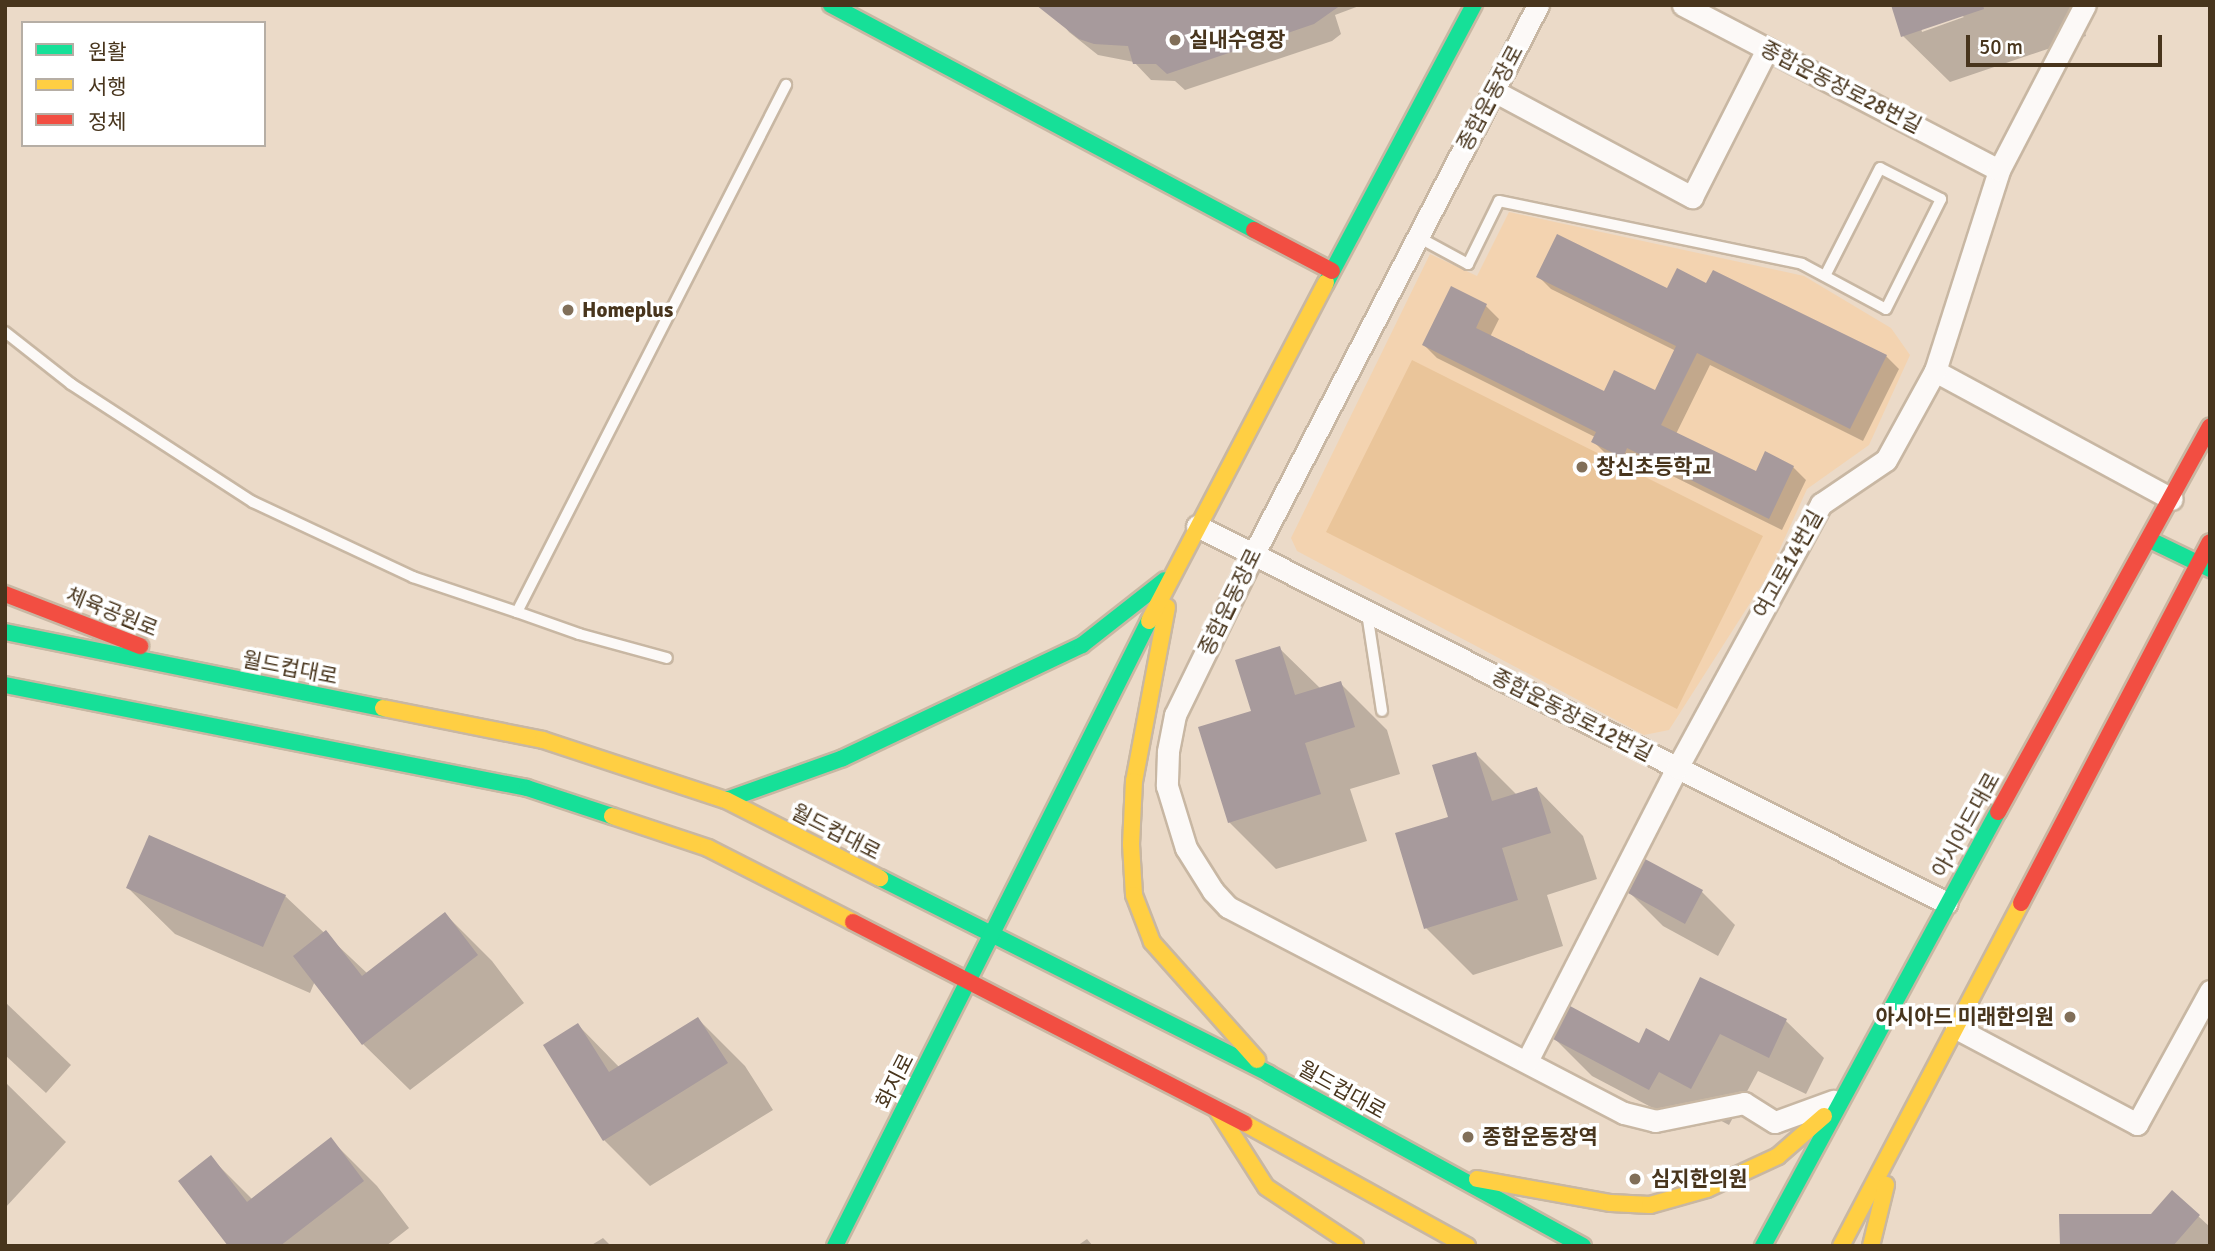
<!DOCTYPE html>
<meta charset="utf-8">
<style>
body{margin:0}
#map{position:relative;width:2215px;height:1251px;overflow:hidden;background:#ebdac8;font-family:Signika,"Noto Sans KR",sans-serif}
div>[style]{position:absolute}
.built>*{inset:0;background:#f3d3b0}
.green>*{inset:0;background:#eac59a}
.shadow>*{inset:0;background:#0003}
.building>*{inset:0;background:#a79a9c}
.roads{filter:drop-shadow(2px 0 #c8b7a3) drop-shadow(-2px 0 #c8b7a3) drop-shadow(0 2px #c8b7a3) drop-shadow(0 -2px #c8b7a3)}
.lane>*{height:10px;margin:-5px;padding:0 5px;transform-origin:5px;border-radius:5px;background:#fcf9f7}
.street>*{height:21px;margin:-10.5px;padding:0 10.5px;transform-origin:10.5px;border-radius:10.5px;background:#fcf9f7}
.fast>*{height:16px;margin:-8px;padding:0 8px;transform-origin:8px;border-radius:8px;background:#16e098}
.slow>*{height:16px;margin:-8px;padding:0 8px;transform-origin:8px;border-radius:8px;background:#ffcf43}
.jam>*{height:16px;margin:-8px;padding:0 8px;transform-origin:8px;border-radius:8px;background:#f24e42}
.dots>*{width:19px;height:19px;translate:-50% -50%;box-sizing:border-box;border:4px solid #fff;border-radius:50%}
span{translate:-50% -50%;white-space:nowrap;text-align:center;line-height:1.15;-webkit-text-stroke:7px #fff;paint-order:stroke}
.poi-label{font-size:21px;color:#48351d;font-weight:700}
.left{translate:0 -50%;text-align:left}
.right{translate:-100% -50%;text-align:right}
.street-label{font-size:21px;color:#48351d}
.frame{position:absolute;inset:0;border:7px solid #48351d;pointer-events:none}
.legend{position:absolute;left:21px;top:21px;width:245px;height:126px;box-sizing:border-box;background:#fff;border:2px solid #b6aea5;margin:0;padding:9px 12px;list-style:none;font-size:21px;color:#48351d}
.legend li{display:flex;align-items:center;gap:14px;height:35px}
.legend b{width:35px;border:2px solid #b6aea5}
.scale{position:absolute;left:1966px;top:35px;width:196px;height:32px;box-sizing:border-box;border:4px solid #48351d;border-top:0;padding-left:9px;font-size:21px;line-height:24px;white-space:nowrap;color:#48351d;-webkit-text-stroke:5px #fff;paint-order:stroke}
</style>
<div id="map">
<div class="built">
<i style="clip-path:polygon(1509px 212px,1804px 276px,1891px 328px,1910px 355px,1869px 445px,1807px 489px,1768px 575px,1669px 730px,1644px 735px,1297px 551px,1291px 538px,1430px 254px,1477px 276px)"></i>
</div>
<div class="green">
<i style="clip-path:polygon(1412px 360px,1763px 536px,1677px 709px,1326px 532px)"></i>
</div>
<div class="shadow">
<i style="clip-path:polygon(1047px 5px,1359px 5px,1359px 6px,1335px 15px,1341px 34px,1332px 41px,1185px 90px,1175px 81px,1151px 80px,1134px 62px,1098px 55px,1069px 32px)"></i>
<i style="clip-path:polygon(evenodd,1892px 5px,2076px 5px,2086px 36px,1950px 82px,1903px 36px,1892px 5px,1961px 15px,1964px 17px,1922px 32px,1921px 28px,1961px 15px)"></i>
<i style="clip-path:polygon(1538px 276px,1668px 291px,1707px 285px,1886px 356px,1899px 369px,1863px 441px,1710px 365px,1676px 434px,1756px 474px,1793px 467px,1806px 480px,1782px 530px,1640px 460px,1636px 469px,1606px 454px,1593px 441px,1595px 437px,1437px 358px,1424px 345px,1452px 289px,1486px 306px,1499px 319px,1490px 337px,1604px 393px,1656px 392px,1676px 351px,1551px 289px)"></i>
<i style="clip-path:polygon(1279px 648px,1321px 689px,1340px 683px,1387px 730px,1400px 774px,1350px 789px,1367px 841px,1276px 869px,1229px 822px,1254px 712px)"></i>
<i style="clip-path:polygon(1476px 754px,1517px 795px,1537px 789px,1583px 836px,1597px 879px,1547px 895px,1563px 946px,1473px 975px,1426px 928px,1450px 818px)"></i>
<i style="clip-path:polygon(128px 888px,285px 896px,368px 974px,445px 914px,492px 961px,524px 1003px,410px 1090px,363px 1044px,315px 981px,310px 993px,175px 934px)"></i>
<i style="clip-path:polygon(1702px 892px,1735px 925px,1718px 956px,1663px 926px,1630px 893px)"></i>
<i style="clip-path:polygon(1701px 979px,1786px 1021px,1824px 1058px,1806px 1094px,1758px 1071px,1729px 1125px,1697px 1108px,1687px 1126px,1592px 1076px,1555px 1039px,1639px 1045px,1670px 1043px)"></i>
<i style="clip-path:polygon(5px 1002px,71px 1065px,46px 1093px,5px 1055px)"></i>
<i style="clip-path:polygon(698px 1019px,745px 1066px,773px 1110px,650px 1186px,604px 1140px,578px 1025px,620px 1068px)"></i>
<i style="clip-path:polygon(5px 1082px,66px 1142px,5px 1208px)"></i>
<i style="clip-path:polygon(331px 1140px,377px 1186px,409px 1228px,386px 1246px,230px 1246px,211px 1158px,253px 1200px)"></i>
<i style="clip-path:polygon(2172px 1192px,2210px 1227px,2210px 1246px,2061px 1246px,2151px 1216px)"></i>
<i style="clip-path:polygon(603px 1238px,611px 1246px,590px 1246px)"></i>
<i style="clip-path:polygon(1087px 1239px,1093px 1246px,1077px 1246px)"></i>
</div>
<div class="building">
<i style="clip-path:polygon(1036px 5px,1341px 5px,1314px 24px,1167px 74px,1156px 64px,1133px 64px,1128px 46px,1094px 44px,1079px 39px)"></i>
<i style="clip-path:polygon(1891px 5px,1983px 5px,1984px 9px,1901px 37px)"></i>
<i style="clip-path:polygon(1557px 234px,1667px 288px,1677px 268px,1706px 283px,1713px 270px,1887px 355px,1850px 429px,1697px 353px,1661px 425px,1756px 471px,1765px 451px,1794px 466px,1769px 519px,1627px 448px,1623px 458px,1591px 442px,1596px 432px,1422px 345px,1451px 286px,1487px 304px,1476px 328px,1604px 391px,1614px 370px,1655px 390px,1676px 346px,1536px 277px)"></i>
<i style="clip-path:polygon(1280px 646px,1295px 695px,1341px 681px,1355px 727px,1305px 743px,1321px 794px,1228px 823px,1198px 727px,1251px 711px,1235px 660px)"></i>
<i style="clip-path:polygon(1476px 752px,1492px 801px,1537px 787px,1551px 833px,1502px 848px,1518px 900px,1424px 929px,1395px 833px,1448px 817px,1432px 765px)"></i>
<i style="clip-path:polygon(149px 835px,286px 895px,263px 947px,126px 888px)"></i>
<i style="clip-path:polygon(1645px 859px,1703px 890px,1685px 924px,1628px 893px)"></i>
<i style="clip-path:polygon(445px 912px,478px 955px,362px 1045px,293px 956px,326px 930px,362px 976px)"></i>
<i style="clip-path:polygon(1700px 977px,1787px 1019px,1769px 1058px,1720px 1034px,1691px 1089px,1659px 1072px,1649px 1090px,1553px 1039px,1570px 1006px,1639px 1043px,1646px 1028px,1669px 1041px)"></i>
<i style="clip-path:polygon(698px 1017px,728px 1063px,603px 1141px,543px 1045px,578px 1023px,609px 1072px)"></i>
<i style="clip-path:polygon(331px 1137px,364px 1181px,280px 1246px,228px 1246px,178px 1181px,211px 1155px,247px 1202px)"></i>
<i style="clip-path:polygon(2172px 1190px,2200px 1215px,2173px 1246px,2060px 1246px,2059px 1214px,2151px 1214px)"></i>
</div>
<div class="roads">
<div class="lane">
<i style="left:1418px;top:237px;width:57px;rotate:28.4deg"></i>
<i style="left:1468px;top:264px;width:70px;rotate:-63.8deg"></i>
<i style="left:1499px;top:201px;width:309px;rotate:11.7deg"></i>
<i style="left:1802px;top:264px;width:95px;rotate:28.2deg"></i>
<i style="left:1886px;top:309px;width:123px;rotate:-63.4deg"></i>
<i style="left:1941px;top:199px;width:68px;rotate:-153.1deg"></i>
<i style="left:1880px;top:168px;width:121px;rotate:117deg"></i>
<i style="left:5px;top:332px;width:84px;rotate:38.2deg"></i>
<i style="left:71px;top:384px;width:217px;rotate:33deg"></i>
<i style="left:253px;top:502px;width:177px;rotate:25.1deg"></i>
<i style="left:413px;top:577px;width:110px;rotate:18.6deg"></i>
<i style="left:517px;top:612px;width:592px;rotate:-62.96deg"></i>
<i style="left:517px;top:612px;width:66px;rotate:19.5deg"></i>
<i style="left:579px;top:634px;width:91px;rotate:15.3deg"></i>
<i style="left:1367px;top:613px;width:99px;rotate:81.3deg"></i>
</div>
<div class="street">
<i style="left:1538px;top:5px;width:619px;rotate:117.39deg"></i>
<i style="left:1253px;top:555px;width:178px;rotate:116deg"></i>
<i style="left:1175px;top:715px;width:38px;rotate:101deg"></i>
<i style="left:1168px;top:752px;width:34px;rotate:92deg"></i>
<i style="left:1167px;top:786px;width:65px;rotate:73deg"></i>
<i style="left:1186px;top:848px;width:51px;rotate:57.9deg"></i>
<i style="left:1213px;top:891px;width:22px;rotate:47deg"></i>
<i style="left:1228px;top:907px;width:446px;rotate:27.5deg"></i>
<i style="left:1624px;top:1113px;width:32px;rotate:14deg"></i>
<i style="left:1655px;top:1121px;width:91px;rotate:-11.4deg"></i>
<i style="left:1744px;top:1103px;width:36px;rotate:32deg"></i>
<i style="left:1775px;top:1122px;width:62px;rotate:-19.9deg"></i>
<i style="left:1683px;top:5px;width:356px;rotate:27.6deg"></i>
<i style="left:1494px;top:91px;width:225px;rotate:28.2deg"></i>
<i style="left:1692px;top:197px;width:166px;rotate:-63.1deg"></i>
<i style="left:1935px;top:371px;width:269px;rotate:28.4deg"></i>
<i style="left:1197px;top:526px;width:839px;rotate:26.69deg"></i>
<i style="left:1956px;top:1028px;width:205px;rotate:27.9deg"></i>
<i style="left:2137px;top:1124px;width:152px;rotate:-61.2deg"></i>
<i style="left:1527px;top:1061px;width:329px;rotate:-62.9deg"></i>
<i style="left:1677px;top:768px;width:301px;rotate:-61.4deg"></i>
<i style="left:1821px;top:504px;width:78px;rotate:-34.1deg"></i>
<i style="left:1886px;top:460px;width:102px;rotate:-61.2deg"></i>
<i style="left:1935px;top:371px;width:211px;rotate:-72.3deg"></i>
<i style="left:1999px;top:170px;width:186px;rotate:-62.5deg"></i>
</div>
<div class="fast">
<i style="left:831px;top:5px;width:479px;rotate:28deg"></i>
<i style="left:1326px;top:283px;width:315px;rotate:-62deg"></i>
<i style="left:2150px;top:540px;width:67px;rotate:25.8deg"></i>
<i style="left:5px;top:632px;width:386px;rotate:11.4deg"></i>
<i style="left:5px;top:685px;width:532px;rotate:11.16deg"></i>
<i style="left:527px;top:788px;width:89px;rotate:18.2deg"></i>
<i style="left:726px;top:800px;width:124px;rotate:-19.7deg"></i>
<i style="left:843px;top:758px;width:264px;rotate:-25.3deg"></i>
<i style="left:1082px;top:645px;width:105px;rotate:-38.1deg"></i>
<i style="left:880px;top:878px;width:436px;rotate:26.7deg"></i>
<i style="left:1269px;top:1074px;width:358px;rotate:28.7deg"></i>
<i style="left:835px;top:1246px;width:699px;rotate:-63.33deg"></i>
<i style="left:1763px;top:1246px;width:494px;rotate:-61.6deg"></i>
</div>
<div class="slow">
<i style="left:1167px;top:607px;width:177px;rotate:100.7deg"></i>
<i style="left:1134px;top:781px;width:63px;rotate:92.7deg"></i>
<i style="left:1131px;top:844px;width:51px;rotate:86.6deg"></i>
<i style="left:1134px;top:895px;width:50px;rotate:69deg"></i>
<i style="left:1152px;top:942px;width:158px;rotate:48.3deg"></i>
<i style="left:1149px;top:621px;width:382px;rotate:-62.4deg"></i>
<i style="left:383px;top:708px;width:163px;rotate:11.3deg"></i>
<i style="left:543px;top:740px;width:193px;rotate:18.2deg"></i>
<i style="left:726px;top:800px;width:173px;rotate:26.9deg"></i>
<i style="left:612px;top:816px;width:101px;rotate:18.4deg"></i>
<i style="left:708px;top:848px;width:163px;rotate:27deg"></i>
<i style="left:1217px;top:1110px;width:91px;rotate:57.5deg"></i>
<i style="left:1266px;top:1187px;width:107px;rotate:33.5deg"></i>
<i style="left:1244px;top:1123px;width:255px;rotate:28.9deg"></i>
<i style="left:1477px;top:1179px;width:136px;rotate:10.2deg"></i>
<i style="left:1611px;top:1203px;width:39px;rotate:3deg"></i>
<i style="left:1650px;top:1205px;width:59px;rotate:-15.7deg"></i>
<i style="left:1707px;top:1189px;width:78px;rotate:-24.9deg"></i>
<i style="left:1778px;top:1156px;width:61px;rotate:-41deg"></i>
<i style="left:1841px;top:1246px;width:387px;rotate:-62.3deg"></i>
<i style="left:1871px;top:1246px;width:63px;rotate:-76.2deg"></i>
</div>
<div class="jam">
<i style="left:1254px;top:230px;width:88px;rotate:27.7deg"></i>
<i style="left:5px;top:594px;width:145px;rotate:21.1deg"></i>
<i style="left:1998px;top:812px;width:440px;rotate:-61.2deg"></i>
<i style="left:2021px;top:903px;width:407px;rotate:-62.4deg"></i>
<i style="left:853px;top:922px;width:440px;rotate:27.2deg"></i>
</div>
</div>
<div class="dots">
<i style="left:1175px;top:40px;background:#816f59"></i>
<i style="left:568px;top:310px;background:#816f59"></i>
<i style="left:1582px;top:467px;background:#816f59"></i>
<i style="left:2070px;top:1017px;background:#816f59"></i>
<i style="left:1468px;top:1137px;background:#816f59"></i>
<i style="left:1635px;top:1179px;background:#816f59"></i>
</div>
<div class="poi-label">
<span class="left" style="left:1189px;top:40px">실내수영장</span>
<span class="left" style="left:582px;top:310px">Homeplus</span>
<span class="left" style="left:1596px;top:467px">창신초등학교</span>
<span class="right" style="left:2054px;top:1017px">아시아드 미래한의원</span>
<span class="left" style="left:1482px;top:1137px">종합운동장역</span>
<span class="left" style="left:1651px;top:1179px">심지한의원</span>
</div>
<div class="street-label">
<span style="left:1841px;top:87px;rotate:27deg">종합운동장로28번길</span>
<span style="left:1490px;top:98px;rotate:-62deg">종합운동장로</span>
<span style="left:1788px;top:564px;rotate:-61deg">여고로14번길</span>
<span style="left:1230px;top:602px;rotate:-64deg">종합운동장로</span>
<span style="left:112px;top:612px;rotate:22deg">체육공원로</span>
<span style="left:290px;top:668px;rotate:11deg">월드컵대로</span>
<span style="left:1572px;top:715px;rotate:27deg">종합운동장로12번길</span>
<span style="left:1966px;top:825px;rotate:-61deg">아시아드대로</span>
<span style="left:836px;top:832px;rotate:27deg">월드컵대로</span>
<span style="left:895px;top:1081px;rotate:-63deg">화지로</span>
<span style="left:1342px;top:1090px;rotate:29deg">월드컵대로</span>
</div>
<div class="frame"></div>
<ul class="legend">
<li><b style="height:9px;background:#16e098"></b>원활</li>
<li><b style="height:9px;background:#ffcf43"></b>서행</li>
<li><b style="height:9px;background:#f24e42"></b>정체</li>
</ul>
<div class="scale">50 m</div>
</div>
